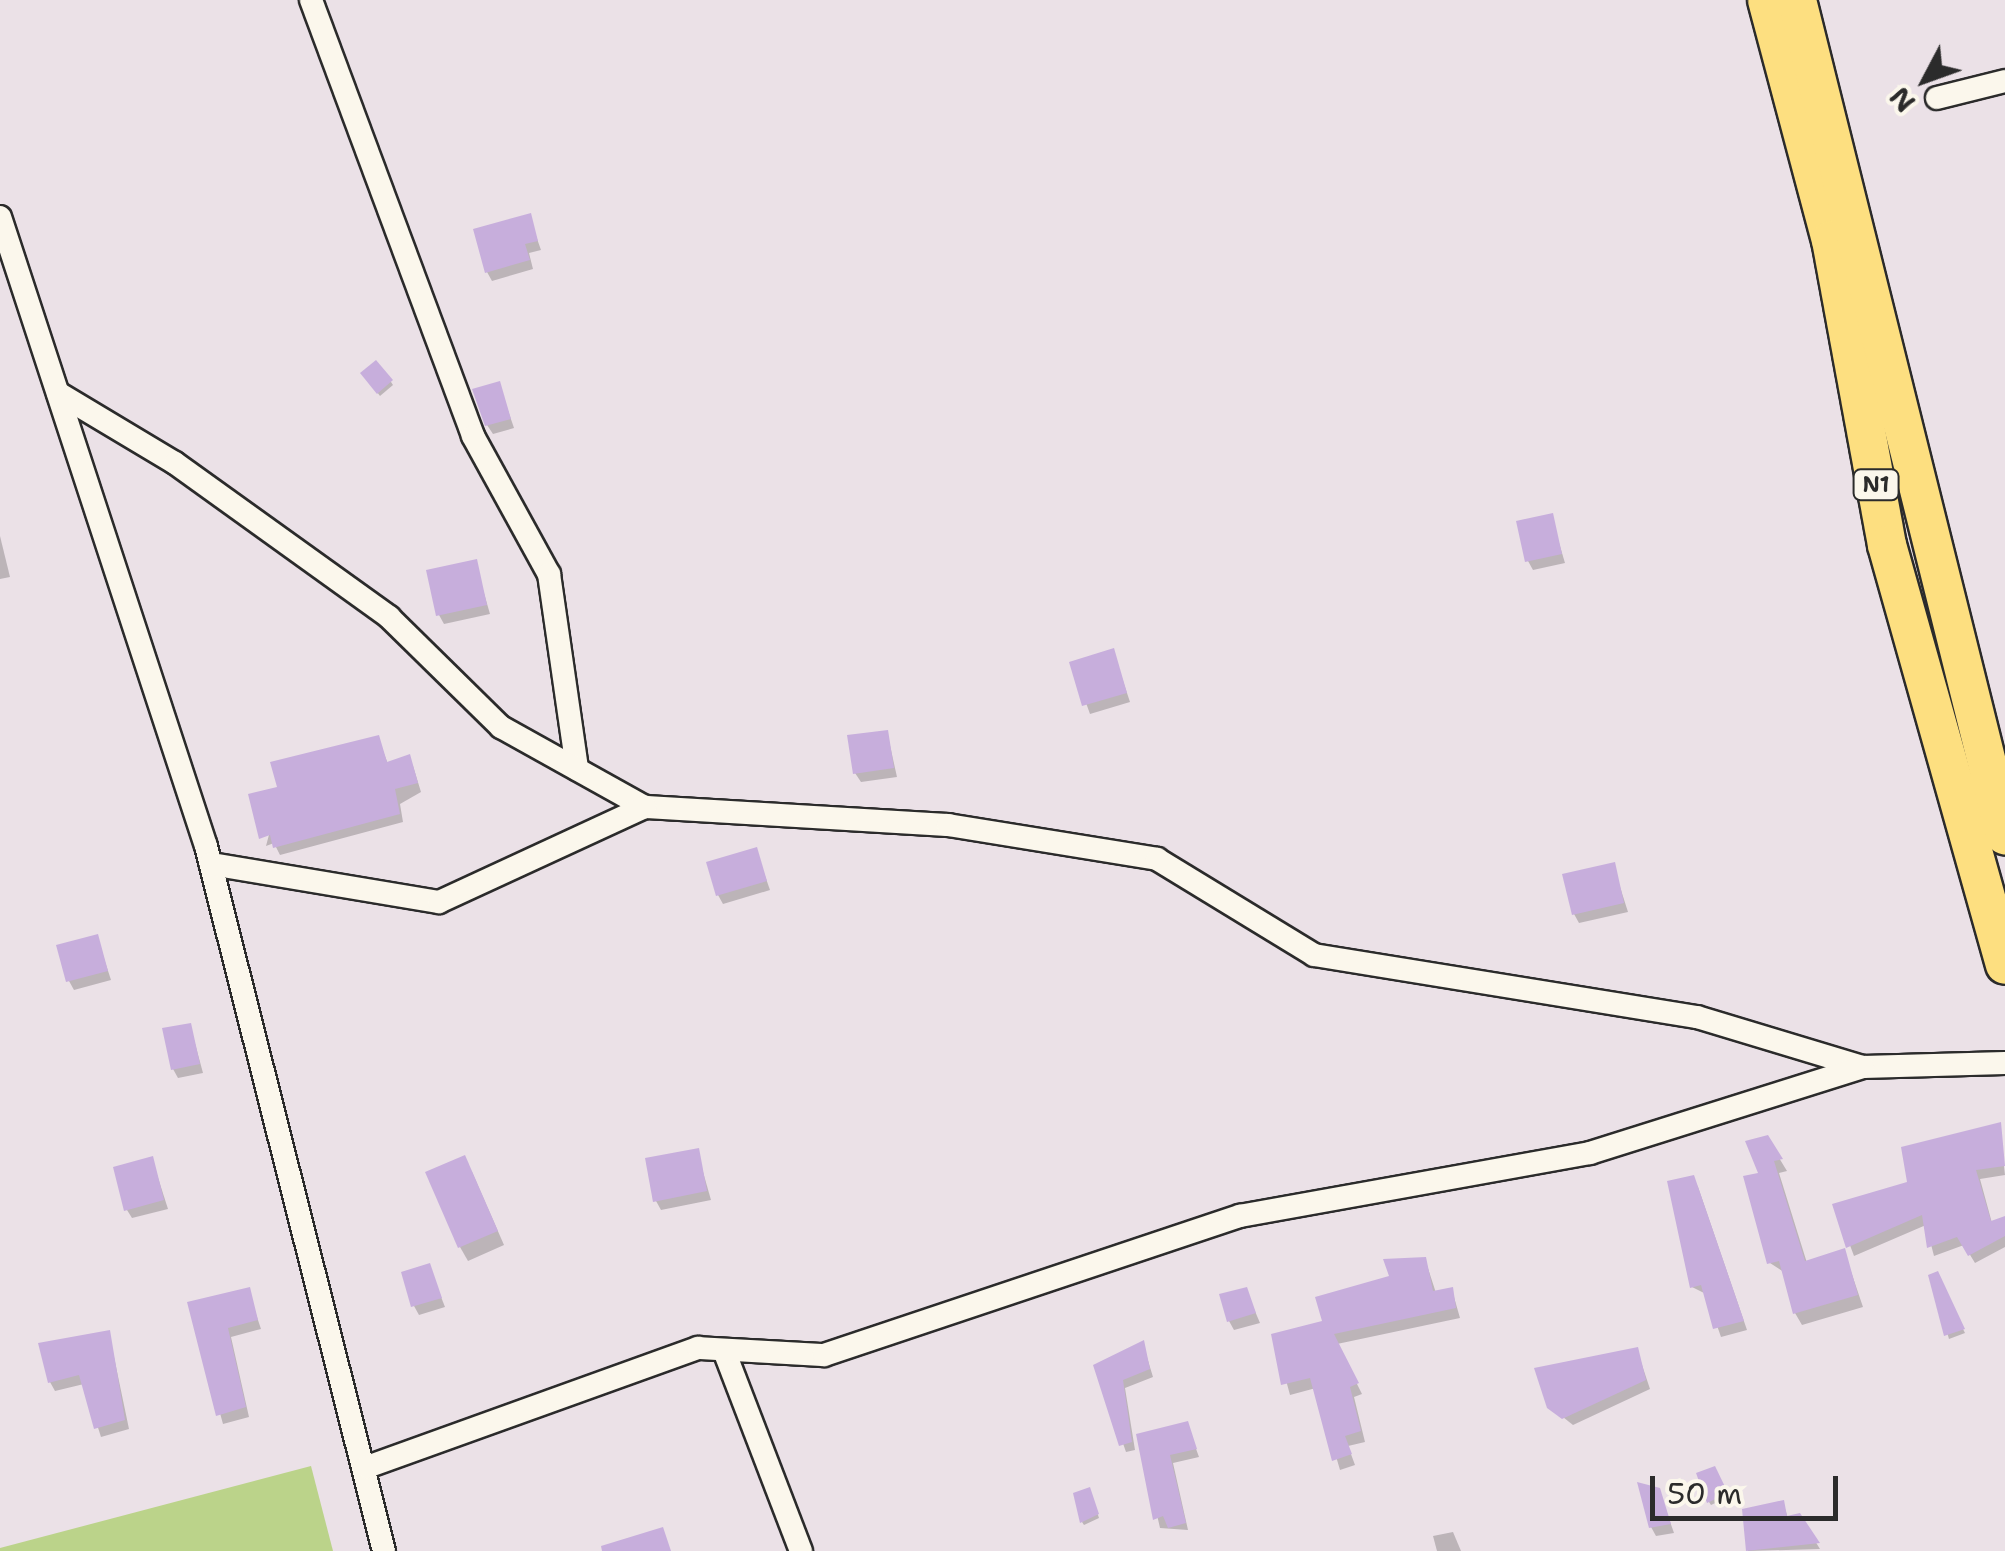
<!DOCTYPE html>
<style>
body{margin:0}
#map{position:relative;width:2005px;height:1551px;overflow:hidden;background:#ebe1e7;font-family:"Shantell Sans",sans-serif}
div>[style]{position:absolute}
.green>*{inset:0;background:#bbd38a}
.shadow>*{inset:0;background:#0003}
.building>*{inset:0;background:#c7aedc}
.roads{filter:drop-shadow(2px 0 #2b2b2b) drop-shadow(-2px 0 #2b2b2b) drop-shadow(0 2px #2b2b2b) drop-shadow(0 -2px #2b2b2b)}
.street>*{height:22px;margin:-11px;padding:0 11px;transform-origin:11px;border-radius:11px;background:#fbf7ec}
.primary>*{height:38px;margin:-19px;padding:0 19px;transform-origin:19px;border-radius:19px;background:#fddf80}
span{translate:-50% -50%;white-space:nowrap;text-align:center;line-height:1.15;-webkit-text-stroke:8px #fbf7ec;paint-order:stroke}
.shield-label span{padding:2px 8px;background:#fbf7ec;border:2px solid;border-radius:8px;-webkit-text-stroke-width:0}
.shield-label{font-size:22px;color:#2b2b2b;font-weight:700}
.north{position:absolute;left:1875px;top:30px;width:100px;height:100px;-webkit-text-stroke:8px #fbf7ec;paint-order:stroke;rotate:229deg;font-size:28px;font-weight:700;line-height:40px;text-align:center;color:#2b2b2b}
.north::after{content:'';display:block;margin:auto;width:35px;height:45px;background:#2b2b2b;clip-path:polygon(50% 0,100% 100%,50% 72%,0 100%)}
.scale{position:absolute;left:1650px;top:1476px;width:188px;height:45px;box-sizing:border-box;border:5px solid #2b2b2b;border-top:0;padding-left:12px;font-size:30px;line-height:35px;white-space:nowrap;color:#2b2b2b;-webkit-text-stroke:8px #fbf7ec;paint-order:stroke}
</style>
<div id="map">
<div class="green">
<i style="clip-path:polygon(311px 1466px,333px 1551px,0 1551px,0 1548px)"></i>
</div>
<div class="shadow">
<i style="clip-path:polygon(529px 216px,541px 250px,529px 253px,533px 269px,492px 281px,487px 272px)"></i>
<i style="clip-path:polygon(366px 377px,391px 382px,393px 385px,380px 396px)"></i>
<i style="clip-path:polygon(499px 384px,514px 428px,493px 434px,487px 425px)"></i>
<i style="clip-path:polygon(1551px 516px,1565px 563px,1533px 570px,1528px 561px)"></i>
<i style="clip-path:polygon(0 536px,10px 577px,0 579px)"></i>
<i style="clip-path:polygon(475px 562px,490px 614px,444px 624px,439px 615px)"></i>
<i style="clip-path:polygon(1113px 651px,1130px 702px,1090px 714px,1072px 664px)"></i>
<i style="clip-path:polygon(887px 732px,897px 777px,861px 782px,855px 773px)"></i>
<i style="clip-path:polygon(378px 738px,388px 764px,413px 766px,421px 792px,400px 804px,403px 822px,280px 855px,274px 843px,266px 846px,281px 789px)"></i>
<i style="clip-path:polygon(756px 850px,770px 890px,723px 904px,718px 895px)"></i>
<i style="clip-path:polygon(1613px 865px,1628px 912px,1579px 923px,1574px 914px)"></i>
<i style="clip-path:polygon(97px 937px,111px 980px,74px 990px,69px 981px)"></i>
<i style="clip-path:polygon(190px 1025px,203px 1073px,178px 1078px,173px 1069px)"></i>
<i style="clip-path:polygon(1999px 1124px,2005px 1175px,1980px 1179px,1992px 1223px,2005px 1219px,2005px 1247px,1975px 1263px,1964px 1245px,1934px 1256px,1926px 1225px,1854px 1256px,1835px 1205px,1910px 1184px)"></i>
<i style="clip-path:polygon(1767px 1138px,1787px 1171px,1779px 1173px,1807px 1263px,1844px 1251px,1863px 1307px,1802px 1325px,1795px 1313px,1784px 1272px,1770px 1263px)"></i>
<i style="clip-path:polygon(697px 1151px,711px 1200px,661px 1210px,656px 1201px)"></i>
<i style="clip-path:polygon(152px 1159px,168px 1209px,132px 1218px,127px 1210px)"></i>
<i style="clip-path:polygon(472px 1172px,504px 1245px,468px 1261px,460px 1247px)"></i>
<i style="clip-path:polygon(1693px 1178px,1698px 1187px,1747px 1330px,1721px 1337px,1706px 1294px,1692px 1287px)"></i>
<i style="clip-path:polygon(1425px 1259px,1436px 1293px,1452px 1290px,1460px 1318px,1337px 1344px,1362px 1394px,1354px 1397px,1365px 1442px,1348px 1446px,1355px 1465px,1340px 1470px,1316px 1388px,1290px 1395px,1274px 1336px,1325px 1323px)"></i>
<i style="clip-path:polygon(429px 1266px,445px 1307px,419px 1315px,414px 1306px)"></i>
<i style="clip-path:polygon(1936px 1275px,1965px 1333px,1949px 1339px,1931px 1277px)"></i>
<i style="clip-path:polygon(248px 1290px,261px 1329px,231px 1337px,249px 1417px,223px 1424px,190px 1304px)"></i>
<i style="clip-path:polygon(1246px 1290px,1260px 1323px,1234px 1330px,1229px 1321px)"></i>
<i style="clip-path:polygon(109px 1333px,129px 1429px,101px 1437px,84px 1384px,55px 1391px,50px 1382px)"></i>
<i style="clip-path:polygon(1143px 1344px,1153px 1377px,1125px 1388px,1135px 1450px,1126px 1452px,1096px 1366px)"></i>
<i style="clip-path:polygon(1637px 1350px,1650px 1389px,1573px 1425px,1549px 1406px)"></i>
<i style="clip-path:polygon(1187px 1424px,1199px 1457px,1173px 1463px,1188px 1530px,1160px 1528px,1139px 1436px)"></i>
<i style="clip-path:polygon(1714px 1469px,1728px 1497px,1711px 1505px,1709px 1502px)"></i>
<i style="clip-path:polygon(1659px 1490px,1674px 1533px,1656px 1536px,1651px 1527px)"></i>
<i style="clip-path:polygon(1091px 1494px,1099px 1518px,1084px 1525px,1082px 1522px)"></i>
<i style="clip-path:polygon(1783px 1503px,1788px 1518px,1799px 1515px,1820px 1549px,1748px 1551px,1745px 1511px)"></i>
<i style="clip-path:polygon(1453px 1532px,1461px 1551px,1437px 1551px,1433px 1536px)"></i>
</div>
<div class="building">
<i style="clip-path:polygon(531px 213px,538px 241px,525px 244px,530px 260px,485px 273px,473px 229px)"></i>
<i style="clip-path:polygon(376px 360px,393px 380px,377px 394px,360px 373px)"></i>
<i style="clip-path:polygon(500px 381px,511px 419px,485px 426px,472px 389px)"></i>
<i style="clip-path:polygon(1553px 513px,1562px 554px,1525px 562px,1516px 521px)"></i>
<i style="clip-path:polygon(477px 559px,487px 605px,436px 616px,426px 570px)"></i>
<i style="clip-path:polygon(1114px 648px,1127px 693px,1082px 706px,1069px 662px)"></i>
<i style="clip-path:polygon(888px 730px,894px 768px,853px 774px,847px 735px)"></i>
<i style="clip-path:polygon(379px 735px,387px 762px,410px 754px,418px 783px,395px 789px,400px 814px,273px 848px,270px 835px,259px 839px,248px 794px,277px 787px,270px 762px)"></i>
<i style="clip-path:polygon(757px 847px,767px 881px,716px 896px,706px 862px)"></i>
<i style="clip-path:polygon(1615px 862px,1624px 903px,1572px 915px,1562px 874px)"></i>
<i style="clip-path:polygon(98px 934px,108px 971px,66px 982px,56px 945px)"></i>
<i style="clip-path:polygon(191px 1023px,200px 1064px,171px 1070px,162px 1028px)"></i>
<i style="clip-path:polygon(2001px 1122px,2005px 1166px,1976px 1170px,1991px 1221px,2005px 1216px,2005px 1236px,1968px 1256px,1957px 1237px,1927px 1248px,1922px 1215px,1846px 1248px,1832px 1204px,1907px 1182px,1901px 1147px)"></i>
<i style="clip-path:polygon(1768px 1135px,1783px 1159px,1774px 1161px,1805px 1261px,1845px 1248px,1858px 1295px,1793px 1314px,1779px 1261px,1767px 1264px,1743px 1176px,1758px 1173px,1745px 1141px)"></i>
<i style="clip-path:polygon(699px 1148px,707px 1191px,653px 1202px,645px 1158px)"></i>
<i style="clip-path:polygon(465px 1155px,498px 1231px,458px 1248px,425px 1172px)"></i>
<i style="clip-path:polygon(153px 1156px,164px 1200px,124px 1211px,113px 1167px)"></i>
<i style="clip-path:polygon(1694px 1175px,1744px 1321px,1713px 1329px,1701px 1285px,1690px 1288px,1667px 1181px)"></i>
<i style="clip-path:polygon(1426px 1257px,1433px 1291px,1453px 1287px,1456px 1308px,1334px 1334px,1359px 1383px,1350px 1387px,1361px 1431px,1345px 1436px,1352px 1454px,1332px 1461px,1310px 1378px,1281px 1385px,1271px 1334px,1322px 1321px,1315px 1297px,1389px 1276px,1383px 1259px)"></i>
<i style="clip-path:polygon(430px 1263px,442px 1298px,411px 1307px,401px 1272px)"></i>
<i style="clip-path:polygon(1938px 1271px,1965px 1329px,1944px 1336px,1928px 1275px)"></i>
<i style="clip-path:polygon(250px 1287px,258px 1320px,228px 1328px,246px 1407px,216px 1416px,187px 1302px)"></i>
<i style="clip-path:polygon(1247px 1287px,1256px 1313px,1227px 1322px,1219px 1294px)"></i>
<i style="clip-path:polygon(110px 1330px,125px 1420px,94px 1429px,79px 1375px,48px 1383px,38px 1343px)"></i>
<i style="clip-path:polygon(1144px 1340px,1150px 1369px,1123px 1380px,1132px 1442px,1119px 1446px,1093px 1365px)"></i>
<i style="clip-path:polygon(1638px 1347px,1646px 1380px,1562px 1419px,1547px 1408px,1534px 1368px)"></i>
<i style="clip-path:polygon(1188px 1421px,1197px 1449px,1170px 1455px,1186px 1523px,1168px 1528px,1163px 1516px,1153px 1520px,1136px 1434px)"></i>
<i style="clip-path:polygon(1715px 1466px,1728px 1493px,1707px 1503px,1696px 1473px)"></i>
<i style="clip-path:polygon(1637px 1482px,1660px 1488px,1671px 1524px,1649px 1528px)"></i>
<i style="clip-path:polygon(1090px 1487px,1099px 1514px,1080px 1523px,1073px 1493px)"></i>
<i style="clip-path:polygon(1784px 1500px,1787px 1516px,1800px 1513px,1820px 1543px,1746px 1551px,1742px 1509px)"></i>
<i style="clip-path:polygon(663px 1527px,671px 1551px,602px 1551px,601px 1546px)"></i>
</div>
<div class="roads">
<div class="street">
<i style="left:311px;top:0;width:465px;rotate:69.6deg"></i>
<i style="left:473px;top:436px;width:158px;rotate:61.2deg"></i>
<i style="left:549px;top:574px;width:197px;rotate:81.8deg"></i>
<i style="left:1937px;top:98px;width:70px;rotate:-14deg"></i>
<i style="left:0;top:217px;width:662px;rotate:71.87deg"></i>
<i style="left:206px;top:846px;width:727px;rotate:75.83deg"></i>
<i style="left:58px;top:393px;width:136px;rotate:30.9deg"></i>
<i style="left:175px;top:463px;width:264px;rotate:35.7deg"></i>
<i style="left:389px;top:617px;width:157px;rotate:44.5deg"></i>
<i style="left:501px;top:727px;width:165px;rotate:29.1deg"></i>
<i style="left:645px;top:807px;width:304px;rotate:3.4deg"></i>
<i style="left:948px;top:825px;width:212px;rotate:9.2deg"></i>
<i style="left:1157px;top:859px;width:184px;rotate:31.4deg"></i>
<i style="left:1314px;top:955px;width:388px;rotate:9.2deg"></i>
<i style="left:1697px;top:1017px;width:173px;rotate:16.8deg"></i>
<i style="left:1863px;top:1067px;width:142px;rotate:-1.6deg"></i>
<i style="left:211px;top:864px;width:231px;rotate:9.5deg"></i>
<i style="left:439px;top:902px;width:227px;rotate:-24.8deg"></i>
<i style="left:725px;top:1353px;width:212px;rotate:69deg"></i>
<i style="left:367px;top:1467px;width:352px;rotate:-19.8deg"></i>
<i style="left:698px;top:1348px;width:126px;rotate:3.2deg"></i>
<i style="left:824px;top:1355px;width:439px;rotate:-18.5deg"></i>
<i style="left:1240px;top:1216px;width:356px;rotate:-10.2deg"></i>
<i style="left:1590px;top:1153px;width:286px;rotate:-17.5deg"></i>
</div>
<div class="primary">
<i style="left:1767px;top:0;width:248px;rotate:75.1deg"></i>
<i style="left:1831px;top:240px;width:310px;rotate:79.6deg"></i>
<i style="left:1887px;top:545px;width:436px;rotate:74.3deg"></i>
<i style="left:1797px;top:0;width:861px;rotate:76.01deg"></i>
</div>
</div>
<div class="shield-label">
<span style="left:1876px;top:485px">N1</span>
</div>
<div class="north">N</div>
<div class="scale">50 m</div>
</div>
